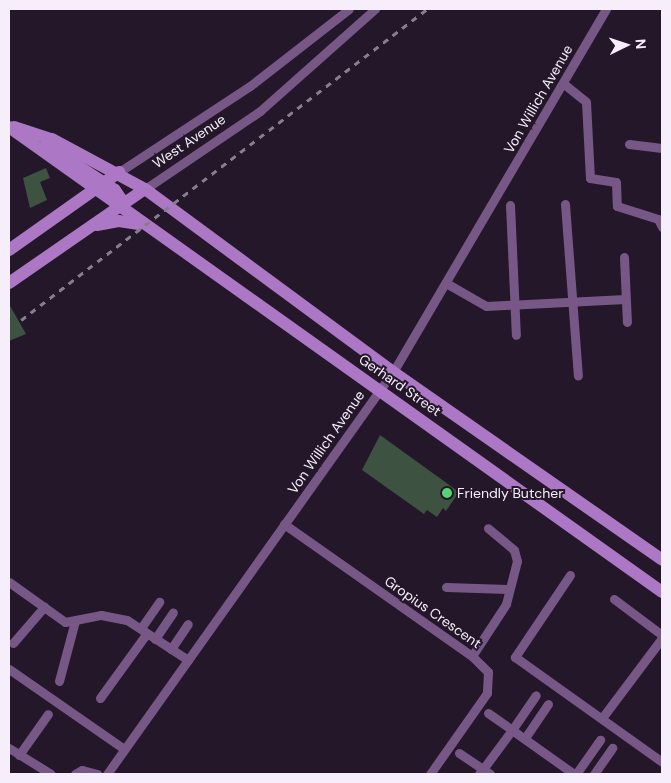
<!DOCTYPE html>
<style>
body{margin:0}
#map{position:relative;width:671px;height:783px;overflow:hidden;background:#231729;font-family:"DM Sans",sans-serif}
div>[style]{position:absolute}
.building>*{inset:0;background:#3d5240}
.street>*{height:9px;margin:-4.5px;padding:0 4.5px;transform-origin:4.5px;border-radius:4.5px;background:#775786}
.secondary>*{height:12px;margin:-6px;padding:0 6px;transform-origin:6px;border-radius:6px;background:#ac77c4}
.rail>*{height:2.5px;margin-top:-1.25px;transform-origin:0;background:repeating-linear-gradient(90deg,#877d8c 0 6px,transparent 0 12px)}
.dots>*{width:14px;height:14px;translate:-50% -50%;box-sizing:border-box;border:2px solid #231729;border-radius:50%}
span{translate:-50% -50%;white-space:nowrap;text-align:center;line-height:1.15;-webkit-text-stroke:4px #231729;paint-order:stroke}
.street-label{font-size:14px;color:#f7eefb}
.poi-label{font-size:14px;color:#f7eefb}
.left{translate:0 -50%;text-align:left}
.frame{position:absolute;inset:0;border:10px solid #f7eefb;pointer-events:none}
.north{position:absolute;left:601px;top:20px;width:50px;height:50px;-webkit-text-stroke:4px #231729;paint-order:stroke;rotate:86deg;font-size:14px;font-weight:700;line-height:20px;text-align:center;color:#f7eefb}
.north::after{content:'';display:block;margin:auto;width:18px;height:22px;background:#f7eefb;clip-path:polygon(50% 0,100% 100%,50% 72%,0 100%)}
</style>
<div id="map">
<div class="building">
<i style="clip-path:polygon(46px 168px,50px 178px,40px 182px,47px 200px,30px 208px,23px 178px)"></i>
<i style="clip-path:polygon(9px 304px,26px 334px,9px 341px)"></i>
<i style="clip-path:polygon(380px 435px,459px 492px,446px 511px,443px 508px,437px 517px,427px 510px,424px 514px,362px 470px)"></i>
</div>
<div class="street">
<i style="left:564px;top:84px;width:28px;rotate:39deg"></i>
<i style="left:586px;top:102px;width:76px;rotate:87deg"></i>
<i style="left:590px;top:178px;width:26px;rotate:9deg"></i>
<i style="left:616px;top:182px;width:24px;rotate:88deg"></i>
<i style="left:617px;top:206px;width:43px;rotate:17.6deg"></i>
<i style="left:658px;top:219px;width:9px;rotate:63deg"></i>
<i style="left:629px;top:144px;width:33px;rotate:7deg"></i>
<i style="left:119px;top:172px;width:157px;rotate:-33.3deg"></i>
<i style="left:250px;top:86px;width:125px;rotate:-37.9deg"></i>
<i style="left:145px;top:189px;width:139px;rotate:-34.1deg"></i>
<i style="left:260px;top:111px;width:154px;rotate:-41.6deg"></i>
<i style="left:565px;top:204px;width:172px;rotate:85.7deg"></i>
<i style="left:510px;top:205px;width:130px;rotate:87.4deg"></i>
<i style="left:624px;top:257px;width:65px;rotate:87.4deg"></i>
<i style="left:446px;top:283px;width:46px;rotate:29.9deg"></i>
<i style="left:486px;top:306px;width:139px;rotate:-2.9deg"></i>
<i style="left:284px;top:524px;width:230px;rotate:35.1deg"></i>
<i style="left:472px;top:656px;width:23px;rotate:45deg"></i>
<i style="left:488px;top:672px;width:21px;rotate:93deg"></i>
<i style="left:487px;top:693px;width:99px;rotate:125.1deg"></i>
<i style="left:570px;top:575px;width:99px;rotate:123.9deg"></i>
<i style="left:515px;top:657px;width:181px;rotate:35.5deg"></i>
<i style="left:9px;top:582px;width:69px;rotate:35.5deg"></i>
<i style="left:65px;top:622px;width:37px;rotate:-11deg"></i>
<i style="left:101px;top:615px;width:26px;rotate:11deg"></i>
<i style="left:127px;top:620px;width:73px;rotate:33.3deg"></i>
<i style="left:446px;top:587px;width:61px;rotate:1.9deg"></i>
<i style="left:614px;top:599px;width:60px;rotate:36.9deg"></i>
<i style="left:141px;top:628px;width:32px;rotate:-55deg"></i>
<i style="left:155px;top:639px;width:32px;rotate:-56deg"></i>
<i style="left:13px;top:643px;width:48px;rotate:-49.3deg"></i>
<i style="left:171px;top:649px;width:30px;rotate:-56deg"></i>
<i style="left:472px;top:656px;width:62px;rotate:-56.8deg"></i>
<i style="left:506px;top:604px;width:44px;rotate:-75.7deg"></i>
<i style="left:517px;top:561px;width:11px;rotate:-105deg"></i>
<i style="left:514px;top:550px;width:34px;rotate:-140deg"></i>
<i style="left:9px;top:669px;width:140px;rotate:34.8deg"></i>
<i style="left:59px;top:681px;width:62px;rotate:-75.1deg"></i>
<i style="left:100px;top:698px;width:80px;rotate:-54.1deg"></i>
<i style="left:488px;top:713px;width:29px;rotate:35deg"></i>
<i style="left:512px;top:730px;width:42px;rotate:-55.6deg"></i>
<i style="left:602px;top:718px;width:100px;rotate:-53.1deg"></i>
<i style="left:525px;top:738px;width:41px;rotate:-55.9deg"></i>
<i style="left:9px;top:748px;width:49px;rotate:31.8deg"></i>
<i style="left:459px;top:753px;width:29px;rotate:34deg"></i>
<i style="left:483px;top:769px;width:6px;rotate:129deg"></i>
<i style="left:19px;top:755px;width:50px;rotate:-54.7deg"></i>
<i style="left:75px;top:774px;width:8px;rotate:-30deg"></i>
<i style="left:82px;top:770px;width:16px;rotate:15deg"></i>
<i style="left:107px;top:774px;width:493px;rotate:-54.6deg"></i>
<i style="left:393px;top:372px;width:421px;rotate:-59.6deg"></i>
<i style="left:490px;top:774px;width:9px;rotate:-144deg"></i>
<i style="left:483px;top:769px;width:49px;rotate:-53.4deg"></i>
<i style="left:512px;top:730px;width:76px;rotate:35.4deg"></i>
<i style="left:576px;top:774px;width:42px;rotate:-54.8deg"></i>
<i style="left:594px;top:774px;width:32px;rotate:-55deg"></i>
</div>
<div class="secondary">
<i style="left:9px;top:127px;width:802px;rotate:35.45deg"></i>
<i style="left:14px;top:127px;width:40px;rotate:18deg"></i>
<i style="left:52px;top:139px;width:106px;rotate:28.3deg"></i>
<i style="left:145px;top:189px;width:308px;rotate:36.4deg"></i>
<i style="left:393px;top:372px;width:328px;rotate:34.9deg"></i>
<i style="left:46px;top:145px;width:82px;rotate:33.1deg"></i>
<i style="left:115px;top:190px;width:11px;rotate:56deg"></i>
<i style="left:121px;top:199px;width:9px;rotate:117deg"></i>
<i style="left:97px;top:225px;width:22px;rotate:-10deg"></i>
<i style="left:119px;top:221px;width:20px;rotate:9deg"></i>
<i style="left:9px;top:250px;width:135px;rotate:-35.3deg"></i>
<i style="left:9px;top:283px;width:165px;rotate:-34.7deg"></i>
</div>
<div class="rail">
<i style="left:21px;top:320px;width:511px;rotate:-37.45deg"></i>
</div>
<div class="dots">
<i style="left:447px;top:493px;background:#52d673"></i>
</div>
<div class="street-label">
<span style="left:538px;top:99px;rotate:-60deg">Von Willich Avenue</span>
<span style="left:189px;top:141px;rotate:-34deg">West Avenue</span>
<span style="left:400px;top:385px;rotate:35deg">Gerhard Street</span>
<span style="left:326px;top:442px;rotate:-55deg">Von Willich Avenue</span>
<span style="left:433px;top:612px;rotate:35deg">Gropius Crescent</span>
</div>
<div class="poi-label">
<span class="left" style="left:457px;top:493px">Friendly Butcher</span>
</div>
<div class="frame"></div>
<div class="north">N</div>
</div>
